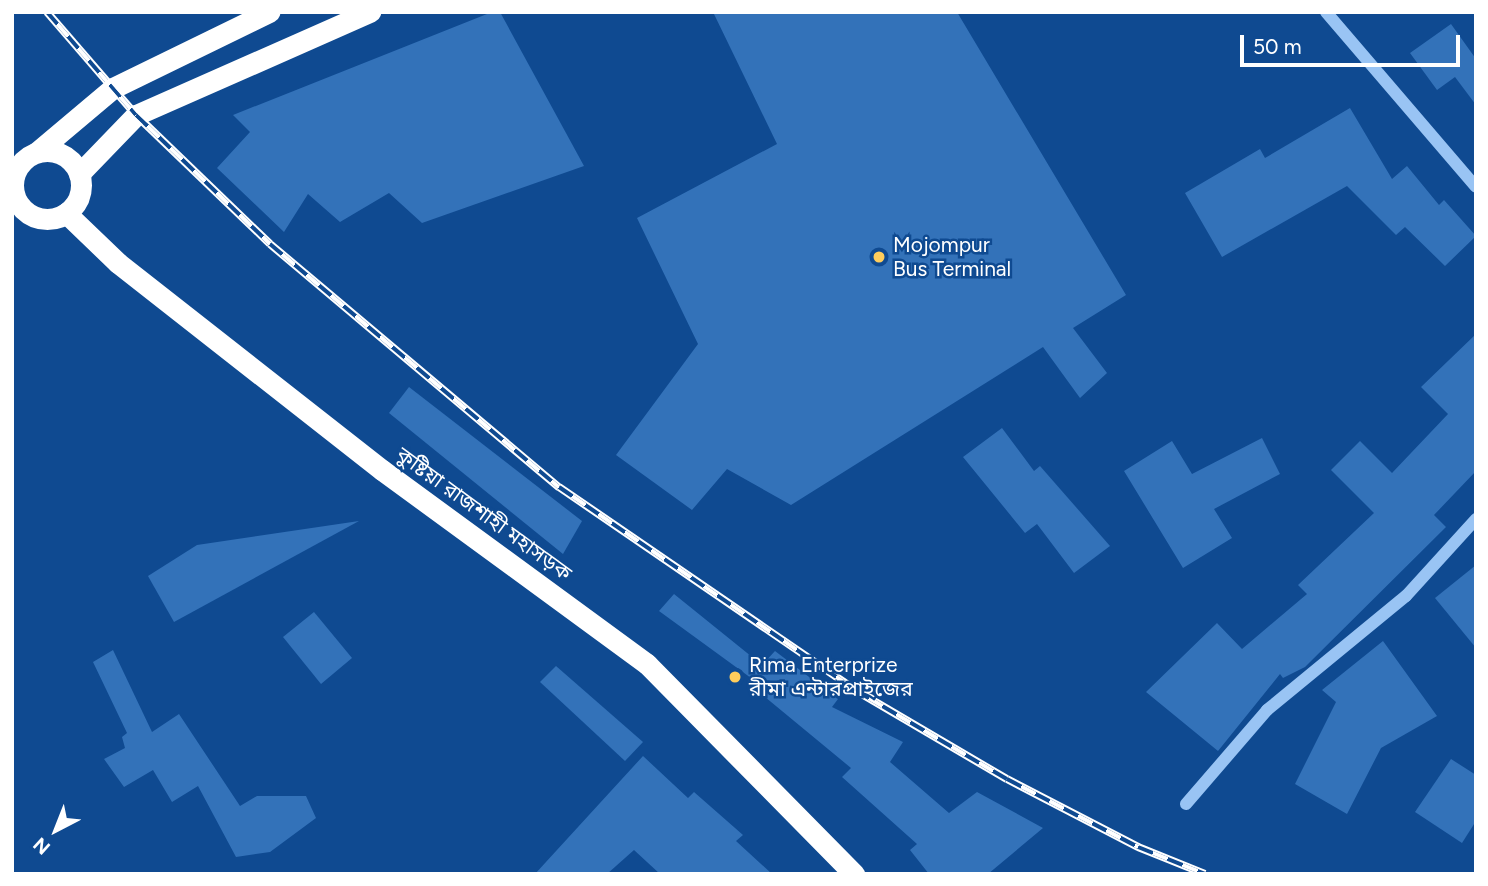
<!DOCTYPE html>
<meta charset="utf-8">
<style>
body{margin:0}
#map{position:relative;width:1488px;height:886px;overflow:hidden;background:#0f4a91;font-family:Figtree,"Noto Sans Bengali",sans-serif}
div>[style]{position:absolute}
.building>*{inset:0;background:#3372b9}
.minor>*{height:12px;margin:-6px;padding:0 6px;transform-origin:6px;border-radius:6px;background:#99c4f4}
.major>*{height:18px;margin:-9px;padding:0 9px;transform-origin:9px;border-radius:9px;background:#e6f0ff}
.highway>*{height:21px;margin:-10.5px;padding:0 10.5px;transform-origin:10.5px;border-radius:10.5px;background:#fff}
.highway>.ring{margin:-10.5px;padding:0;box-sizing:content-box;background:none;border:21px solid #fff;border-radius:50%}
.rail>*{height:8px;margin-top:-4px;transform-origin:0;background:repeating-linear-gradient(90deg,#0f4a91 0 16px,#fff 0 32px);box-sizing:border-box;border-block:2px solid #fff}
.dots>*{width:19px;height:19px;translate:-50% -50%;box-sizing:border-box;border:4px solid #0f4a91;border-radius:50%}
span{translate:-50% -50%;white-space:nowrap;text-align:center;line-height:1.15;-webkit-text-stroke:5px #0f4a91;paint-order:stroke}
.poi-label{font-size:21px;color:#fff}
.left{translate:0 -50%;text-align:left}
.street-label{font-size:21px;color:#fff}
.frame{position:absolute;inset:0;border:14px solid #fff;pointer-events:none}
.north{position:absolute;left:21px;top:795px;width:70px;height:70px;-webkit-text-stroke:5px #0f4a91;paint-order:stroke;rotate:222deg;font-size:19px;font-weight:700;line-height:28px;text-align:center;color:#fff}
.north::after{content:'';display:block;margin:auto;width:24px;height:32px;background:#fff;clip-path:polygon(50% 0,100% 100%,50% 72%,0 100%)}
.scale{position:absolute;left:1240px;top:35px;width:220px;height:32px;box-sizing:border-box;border:4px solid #fff;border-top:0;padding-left:9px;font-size:21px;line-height:24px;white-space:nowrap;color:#fff;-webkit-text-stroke:5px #0f4a91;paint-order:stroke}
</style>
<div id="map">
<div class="building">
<i style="clip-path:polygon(492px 12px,500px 12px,584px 166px,422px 223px,389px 193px,340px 222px,308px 194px,284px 232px,217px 168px,250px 132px,233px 115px)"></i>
<i style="clip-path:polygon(713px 12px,957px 12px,1126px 295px,1073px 328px,1107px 373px,1080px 398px,1043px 347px,791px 505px,727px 469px,692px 510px,616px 455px,698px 344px,637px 218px,777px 144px)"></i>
<i style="clip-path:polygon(1451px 24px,1476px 59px,1476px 105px,1455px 77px,1437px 90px,1410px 53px)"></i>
<i style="clip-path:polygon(1350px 108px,1392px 179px,1407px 166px,1439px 205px,1444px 200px,1476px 236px,1445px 266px,1405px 227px,1396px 235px,1347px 186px,1222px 257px,1185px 193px,1260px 149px,1265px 158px)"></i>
<i style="clip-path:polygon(1476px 334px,1476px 471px,1434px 515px,1446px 527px,1305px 667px,1283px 678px,1280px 674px,1218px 751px,1146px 692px,1217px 623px,1242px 649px,1307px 594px,1298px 585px,1374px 513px,1331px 470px,1360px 441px,1392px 473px,1448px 414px,1421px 387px)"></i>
<i style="clip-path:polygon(409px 387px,582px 521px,563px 554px,389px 413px)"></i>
<i style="clip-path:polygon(1002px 428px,1034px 471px,1040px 466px,1110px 546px,1074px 573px,1037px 524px,1025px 533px,963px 457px)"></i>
<i style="clip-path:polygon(1262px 438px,1280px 474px,1214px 509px,1232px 538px,1183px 568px,1124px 471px,1172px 441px,1192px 474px)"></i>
<i style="clip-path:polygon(359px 521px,174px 622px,148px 576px,197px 545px)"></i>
<i style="clip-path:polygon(1476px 565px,1476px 648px,1435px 598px)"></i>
<i style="clip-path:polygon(674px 594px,762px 665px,775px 651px,838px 699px,832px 707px,903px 742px,890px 762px,949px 813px,977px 792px,1043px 828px,988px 874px,929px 874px,910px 850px,917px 844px,842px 777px,851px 768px,747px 682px,751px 678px,659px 611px)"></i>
<i style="clip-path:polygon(314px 612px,352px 658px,321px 684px,283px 637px)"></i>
<i style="clip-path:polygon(1383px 641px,1437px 716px,1381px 748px,1347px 814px,1295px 784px,1336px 702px,1322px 690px)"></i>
<i style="clip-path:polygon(113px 650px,152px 732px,179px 714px,240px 806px,257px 796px,306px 796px,316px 818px,270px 852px,236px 857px,198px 786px,172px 802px,153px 770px,124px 787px,104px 759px,125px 748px,122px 737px,127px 733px,93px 662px)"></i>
<i style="clip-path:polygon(556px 666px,643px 742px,625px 761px,540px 682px)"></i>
<i style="clip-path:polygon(643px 756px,688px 798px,694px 792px,743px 835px,736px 841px,772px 874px,660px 874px,634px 850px,607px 874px,535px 874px)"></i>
<i style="clip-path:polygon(1451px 759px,1476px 775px,1476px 821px,1462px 843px,1415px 812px)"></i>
</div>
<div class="minor">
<i style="left:1326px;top:12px;width:230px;rotate:49.4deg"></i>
<i style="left:1186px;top:804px;width:124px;rotate:-49.2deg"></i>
<i style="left:1267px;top:710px;width:180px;rotate:-39.4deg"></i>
<i style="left:1406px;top:596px;width:104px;rotate:-47.7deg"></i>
</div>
<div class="major">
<i style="left:12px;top:186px;width:1px"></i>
</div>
<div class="highway">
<i class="ring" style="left:13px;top:151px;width:47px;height:47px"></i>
<i style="left:37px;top:152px;width:99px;rotate:-40.1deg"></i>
<i style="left:113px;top:88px;width:174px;rotate:-26deg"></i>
<i style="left:79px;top:174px;width:82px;rotate:-46deg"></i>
<i style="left:136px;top:115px;width:256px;rotate:-23.8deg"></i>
<i style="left:66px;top:213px;width:72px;rotate:43.9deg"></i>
<i style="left:118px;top:263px;width:335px;rotate:38.1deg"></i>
<i style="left:382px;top:470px;width:328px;rotate:36.2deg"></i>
<i style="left:647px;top:664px;width:295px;rotate:45.4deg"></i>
</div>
<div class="rail">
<i style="left:47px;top:12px;width:136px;rotate:49.2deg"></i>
<i style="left:136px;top:115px;width:186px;rotate:43.9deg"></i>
<i style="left:270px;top:244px;width:378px;rotate:40.1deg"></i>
<i style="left:559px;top:487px;width:359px;rotate:34.4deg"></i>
<i style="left:855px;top:690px;width:176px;rotate:30.4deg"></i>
<i style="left:1007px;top:779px;width:148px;rotate:27.4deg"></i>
<i style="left:1138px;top:847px;width:72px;rotate:21.9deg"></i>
</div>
<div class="dots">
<i style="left:879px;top:257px;background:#ffcd5c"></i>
<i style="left:735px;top:677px;background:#ffcd5c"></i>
</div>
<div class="poi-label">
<span class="left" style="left:893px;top:257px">Mojompur<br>Bus Terminal</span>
<span class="left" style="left:749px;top:677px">Rima Enterprize<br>রীমা এন্টারপ্রাইজের</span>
</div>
<div class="street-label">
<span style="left:484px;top:514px;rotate:36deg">কুষ্টিয়া রাজশাহী মহাসড়ক</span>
</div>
<div class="frame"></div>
<div class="north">N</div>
<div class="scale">50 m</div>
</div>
